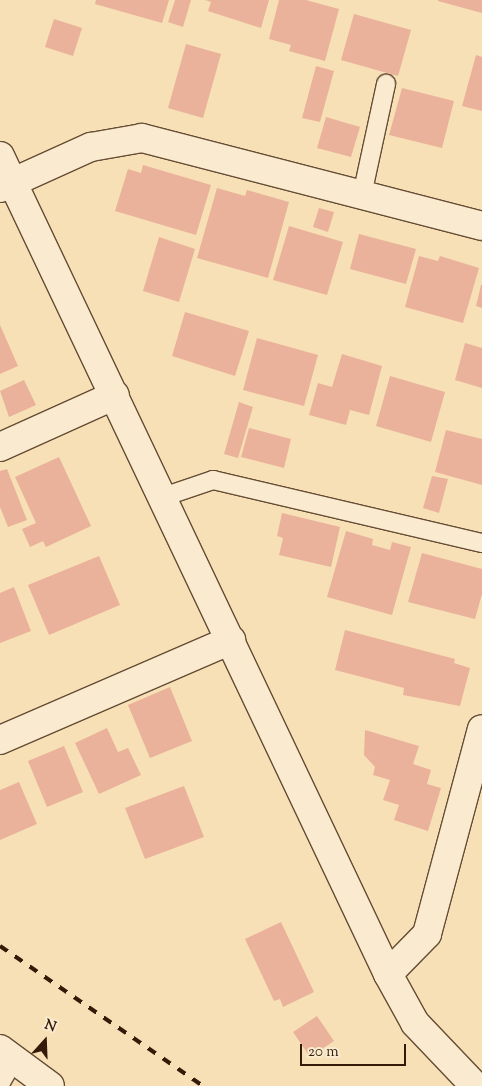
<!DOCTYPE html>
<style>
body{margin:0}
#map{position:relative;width:482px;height:1086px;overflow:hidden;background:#f7e0b6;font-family:"Sorts Mill Goudy",serif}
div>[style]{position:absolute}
.building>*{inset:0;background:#eab29b}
.roads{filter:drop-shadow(1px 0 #654c34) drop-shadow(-1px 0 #654c34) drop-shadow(0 1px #654c34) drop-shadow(0 -1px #654c34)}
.lane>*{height:18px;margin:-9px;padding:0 9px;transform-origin:9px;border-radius:9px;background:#faebd0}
.street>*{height:28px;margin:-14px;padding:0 14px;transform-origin:14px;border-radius:14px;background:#faebd0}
.secondary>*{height:28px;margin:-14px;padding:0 14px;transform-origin:14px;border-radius:14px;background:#faebd0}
.rail>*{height:4px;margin-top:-2px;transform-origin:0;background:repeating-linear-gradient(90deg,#341b09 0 9px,transparent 0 18px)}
span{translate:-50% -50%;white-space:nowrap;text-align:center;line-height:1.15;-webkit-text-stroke:4.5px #faebd0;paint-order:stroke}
.north{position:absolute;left:20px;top:1016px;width:50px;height:50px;-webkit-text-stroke:4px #faebd0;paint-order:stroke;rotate:20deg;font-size:14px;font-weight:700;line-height:20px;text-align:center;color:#341b09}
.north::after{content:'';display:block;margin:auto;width:18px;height:22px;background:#341b09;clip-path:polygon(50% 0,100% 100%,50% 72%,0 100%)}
.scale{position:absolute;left:300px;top:1044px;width:106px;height:22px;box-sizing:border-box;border:2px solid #341b09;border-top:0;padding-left:6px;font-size:15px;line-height:18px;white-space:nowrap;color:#341b09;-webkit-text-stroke:4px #faebd0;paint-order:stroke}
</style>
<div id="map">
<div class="building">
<i style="clip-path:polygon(96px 0,169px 0,162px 23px,95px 4px)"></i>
<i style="clip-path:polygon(175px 0,191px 0,183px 27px,168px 22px)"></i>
<i style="clip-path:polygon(205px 0,269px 0,261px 28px,208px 11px,211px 2px)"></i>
<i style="clip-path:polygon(279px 0,306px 0,339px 9px,325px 61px,289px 51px,291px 45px,269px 39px)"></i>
<i style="clip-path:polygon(438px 0,482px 0,482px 13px,438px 1px)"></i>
<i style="clip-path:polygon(354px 14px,411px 30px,398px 76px,341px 60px)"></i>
<i style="clip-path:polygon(54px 19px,82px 28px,73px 56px,45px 47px)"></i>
<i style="clip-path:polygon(186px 44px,221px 54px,203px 118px,168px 108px)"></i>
<i style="clip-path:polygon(476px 55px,482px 57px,482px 111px,462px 106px)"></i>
<i style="clip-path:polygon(316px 66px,334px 71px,320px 122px,302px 118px)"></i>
<i style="clip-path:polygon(402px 88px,454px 101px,442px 148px,389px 135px)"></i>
<i style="clip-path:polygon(326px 117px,360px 127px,351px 157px,317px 148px)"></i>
<i style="clip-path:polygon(143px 165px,211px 185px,196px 235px,115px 211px,128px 169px,141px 173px)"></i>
<i style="clip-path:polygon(217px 188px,245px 196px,247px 190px,289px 202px,268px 278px,197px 258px)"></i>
<i style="clip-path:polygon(319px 208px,334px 212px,328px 232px,313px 227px)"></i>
<i style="clip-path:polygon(289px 226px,343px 242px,327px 295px,273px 280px)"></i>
<i style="clip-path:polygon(359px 234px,416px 249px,406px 284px,350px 269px)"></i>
<i style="clip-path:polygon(159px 237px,195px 249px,179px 302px,143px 291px)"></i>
<i style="clip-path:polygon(419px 256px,438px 261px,440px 256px,479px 268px,463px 323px,405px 307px)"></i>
<i style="clip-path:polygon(481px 285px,482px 285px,482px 308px,476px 306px)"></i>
<i style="clip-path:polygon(185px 312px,249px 331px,235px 376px,172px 356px)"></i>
<i style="clip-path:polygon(0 325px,18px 366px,0 374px)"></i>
<i style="clip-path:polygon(257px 338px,318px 355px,304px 406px,243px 390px)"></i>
<i style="clip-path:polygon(465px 343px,482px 348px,482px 388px,455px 380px)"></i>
<i style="clip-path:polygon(342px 354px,382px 366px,369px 415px,350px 410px,346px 425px,309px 415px,318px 383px,332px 387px)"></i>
<i style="clip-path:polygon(390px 376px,445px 392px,431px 442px,376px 426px)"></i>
<i style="clip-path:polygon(24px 380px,36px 405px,9px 417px,0 391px)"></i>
<i style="clip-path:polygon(239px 402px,253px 407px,238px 458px,224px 454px)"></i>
<i style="clip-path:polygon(249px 428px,291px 439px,284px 468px,241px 457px)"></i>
<i style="clip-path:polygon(446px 430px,482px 439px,482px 485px,435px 472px)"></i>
<i style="clip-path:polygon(59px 457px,91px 526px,46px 547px,43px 541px,30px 547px,22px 529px,36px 523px,15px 477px)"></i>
<i style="clip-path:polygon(7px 469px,27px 520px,8px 527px,0 507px,0 471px)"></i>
<i style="clip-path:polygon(432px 476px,448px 479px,439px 513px,423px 508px)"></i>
<i style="clip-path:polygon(282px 513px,340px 527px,331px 567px,279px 555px,283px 538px,277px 536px)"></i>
<i style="clip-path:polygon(346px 531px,373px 539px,372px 545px,390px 550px,392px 542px,411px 547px,392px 615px,327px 597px)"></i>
<i style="clip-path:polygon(422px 553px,482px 569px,482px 594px,475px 619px,408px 602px)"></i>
<i style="clip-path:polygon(99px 556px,120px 605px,49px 635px,28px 585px)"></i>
<i style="clip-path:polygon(14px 587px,31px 631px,0 643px,0 593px)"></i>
<i style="clip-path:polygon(345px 630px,455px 659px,454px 663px,470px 668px,460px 706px,403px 695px,404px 688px,335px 670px)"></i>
<i style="clip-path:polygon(170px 687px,192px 741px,150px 758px,128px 705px)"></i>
<i style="clip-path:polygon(107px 728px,118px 752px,128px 748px,141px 775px,99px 794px,75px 743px)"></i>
<i style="clip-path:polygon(365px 730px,419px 746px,413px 764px,431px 770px,427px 784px,441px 788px,428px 831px,394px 820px,399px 805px,383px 800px,390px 780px,373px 775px,375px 767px,364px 755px)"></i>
<i style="clip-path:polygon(64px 746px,83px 792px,47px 807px,28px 761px)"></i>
<i style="clip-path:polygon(19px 782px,37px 824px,0 840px,0 790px)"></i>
<i style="clip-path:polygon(184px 786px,204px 837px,145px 859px,125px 808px)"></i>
<i style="clip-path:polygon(281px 922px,314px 992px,283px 1007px,280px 999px,274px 1001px,245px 939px)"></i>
<i style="clip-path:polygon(317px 1016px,334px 1041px,310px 1057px,293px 1032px)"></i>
</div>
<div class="roads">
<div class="lane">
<i style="left:362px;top:195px;width:114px;rotate:-77.8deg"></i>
<i style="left:163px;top:497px;width:53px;rotate:-18.8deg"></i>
<i style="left:213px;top:480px;width:276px;rotate:13.2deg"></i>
<i style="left:0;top:1084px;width:28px;rotate:-60deg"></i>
</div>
<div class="street">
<i style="left:0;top:156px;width:905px;rotate:64.62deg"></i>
<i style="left:388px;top:974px;width:56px;rotate:61.1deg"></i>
<i style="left:415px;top:1023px;width:87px;rotate:46.4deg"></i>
<i style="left:0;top:188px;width:100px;rotate:-24.3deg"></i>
<i style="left:91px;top:147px;width:52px;rotate:-10deg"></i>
<i style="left:142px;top:138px;width:351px;rotate:14.5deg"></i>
<i style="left:0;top:447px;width:126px;rotate:-24.3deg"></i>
<i style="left:0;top:740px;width:252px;rotate:-23.4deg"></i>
<i style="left:388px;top:974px;width:56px;rotate:-45.7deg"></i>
<i style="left:427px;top:934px;width:212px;rotate:-75deg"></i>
</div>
<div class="secondary">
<i style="left:0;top:1049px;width:62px;rotate:36.5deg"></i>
</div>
</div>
<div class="rail">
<i style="left:0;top:946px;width:247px;rotate:34.6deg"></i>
</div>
<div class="north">N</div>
<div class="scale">20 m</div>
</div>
